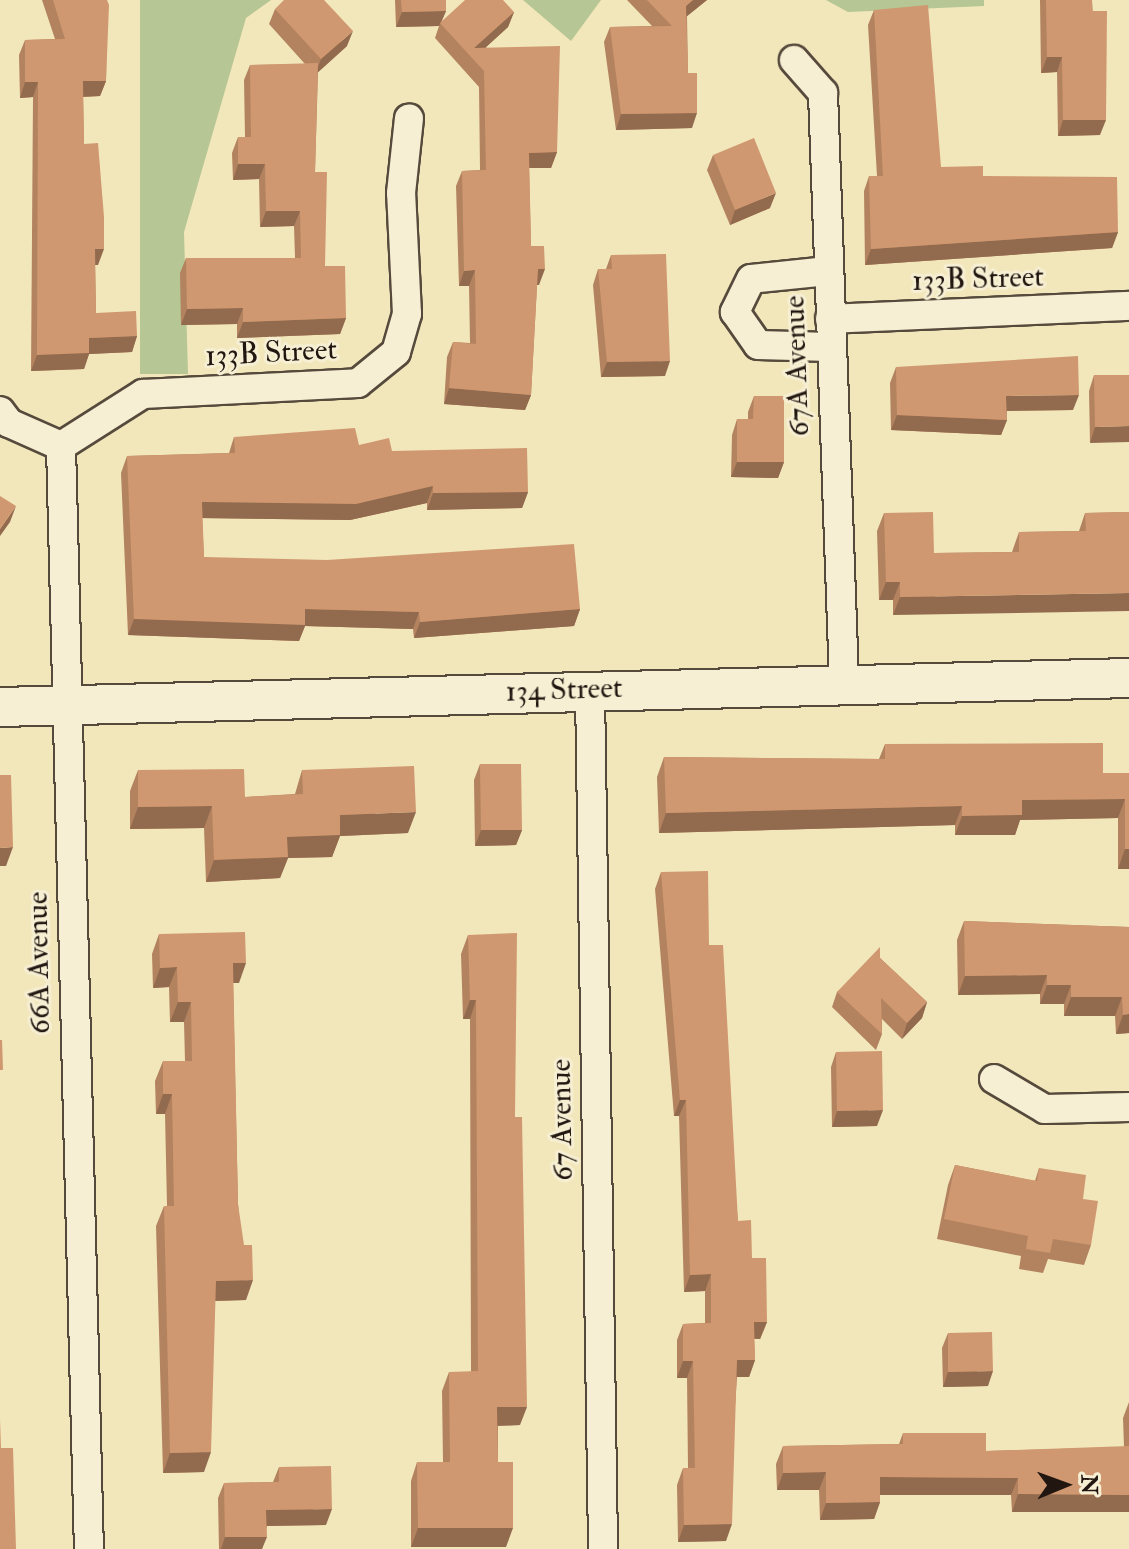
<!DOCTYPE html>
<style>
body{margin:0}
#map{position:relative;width:1129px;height:1549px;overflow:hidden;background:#f2e6bb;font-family:"IM FELL Double Pica",serif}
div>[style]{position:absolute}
.green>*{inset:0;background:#b6c694}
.roads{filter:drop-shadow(2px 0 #564a3c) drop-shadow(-2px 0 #564a3c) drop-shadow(0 2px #564a3c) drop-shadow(0 -2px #564a3c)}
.street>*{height:28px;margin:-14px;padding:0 14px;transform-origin:14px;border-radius:14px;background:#f7efd3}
.secondary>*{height:38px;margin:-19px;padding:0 19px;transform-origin:19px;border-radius:19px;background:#f7efd3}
.wall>*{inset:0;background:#b38360}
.shaded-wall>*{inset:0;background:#926a4e}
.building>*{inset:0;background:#d09870}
span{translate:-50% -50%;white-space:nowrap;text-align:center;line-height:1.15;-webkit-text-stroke:6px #f7efd3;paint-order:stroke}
.street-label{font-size:30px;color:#221611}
.north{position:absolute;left:1025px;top:1445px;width:80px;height:80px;-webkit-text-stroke:6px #f7efd3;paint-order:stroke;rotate:89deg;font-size:22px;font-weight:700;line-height:32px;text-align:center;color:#221611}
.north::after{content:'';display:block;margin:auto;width:28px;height:36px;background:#221611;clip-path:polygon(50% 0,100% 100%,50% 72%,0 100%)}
</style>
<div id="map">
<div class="green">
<i style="clip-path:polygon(140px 0,271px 0,246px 18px,184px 232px,188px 374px,140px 374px)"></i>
<i style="clip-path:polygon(523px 0,601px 0,571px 41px)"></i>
<i style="clip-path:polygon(826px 0,984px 0,984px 6px,848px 12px)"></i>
</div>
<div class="roads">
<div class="street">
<i style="left:794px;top:60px;width:44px;rotate:48.7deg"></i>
<i style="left:823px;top:93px;width:588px;rotate:87.95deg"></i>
<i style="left:828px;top:271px;width:77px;rotate:174.1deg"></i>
<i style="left:751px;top:279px;width:37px;rotate:116deg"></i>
<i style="left:735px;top:312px;width:40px;rotate:55.1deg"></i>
<i style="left:758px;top:345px;width:72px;rotate:1.6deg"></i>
<i style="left:830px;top:319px;width:299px;rotate:-2.5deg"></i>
<i style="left:0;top:411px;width:15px;rotate:53deg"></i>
<i style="left:9px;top:423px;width:57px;rotate:23.9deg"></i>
<i style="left:61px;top:446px;width:1103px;rotate:88.55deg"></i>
<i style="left:61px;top:446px;width:97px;rotate:-32.4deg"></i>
<i style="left:143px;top:394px;width:215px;rotate:-2.9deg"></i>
<i style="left:358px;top:383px;width:49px;rotate:-39.2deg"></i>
<i style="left:396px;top:352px;width:40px;rotate:-74deg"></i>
<i style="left:407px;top:314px;width:121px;rotate:-92.8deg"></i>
<i style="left:401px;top:193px;width:75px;rotate:-83.9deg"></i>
<i style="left:590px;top:690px;width:859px;rotate:89.13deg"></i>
<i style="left:994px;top:1079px;width:59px;rotate:30.5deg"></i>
<i style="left:1045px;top:1109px;width:84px;rotate:-1.4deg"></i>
</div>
<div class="secondary">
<i style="left:0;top:707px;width:1129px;rotate:-1.47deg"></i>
</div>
</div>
<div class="wall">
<i style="clip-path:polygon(42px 0,107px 0,106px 81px,100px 96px,83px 97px,84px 144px,98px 265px,95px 265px,96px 313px,137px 336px,132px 352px,89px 354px,84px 369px,31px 371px,33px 97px,20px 98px,19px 55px,25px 40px,55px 39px)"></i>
<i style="clip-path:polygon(395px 0,446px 0,446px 11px,442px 21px,514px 12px,508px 27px,486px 47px,557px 152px,551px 168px,529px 168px,531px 246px,539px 285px,537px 285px,531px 395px,525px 410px,444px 404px,447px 357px,453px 342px,470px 343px,469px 286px,459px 286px,456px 186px,462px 171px,480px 170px,479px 87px,435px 38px,439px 26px,396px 27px)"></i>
<i style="clip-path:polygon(627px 0,707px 0,687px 16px,688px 73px,692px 128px,616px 130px,604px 42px,610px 27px,652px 26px)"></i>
<i style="clip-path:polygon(1040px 0,1092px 0,1100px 135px,1058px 136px,1057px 72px,1041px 73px)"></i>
<i style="clip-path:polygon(275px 9px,347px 46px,318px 72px,315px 172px,325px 266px,346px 318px,340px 334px,237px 338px,237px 324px,181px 325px,180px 273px,186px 258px,295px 258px,294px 226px,260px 227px,259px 179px,233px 180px,232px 153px,238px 137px,245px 137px,244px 80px,250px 65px,305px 64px,269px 24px)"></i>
<i style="clip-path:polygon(874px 10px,941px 167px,983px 176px,1118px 232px,1112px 248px,865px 265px,864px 191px,869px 176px,877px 176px,868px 25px)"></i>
<i style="clip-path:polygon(713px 155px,770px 208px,730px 225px,707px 170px)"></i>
<i style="clip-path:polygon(611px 255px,665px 376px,601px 377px,593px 285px,598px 269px,606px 269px)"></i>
<i style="clip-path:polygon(896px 367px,1073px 410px,1007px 411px,1007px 420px,1001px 435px,891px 430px,890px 383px)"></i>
<i style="clip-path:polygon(1094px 375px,1129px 375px,1090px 443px,1089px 391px)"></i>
<i style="clip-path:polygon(754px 396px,784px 462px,778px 478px,731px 477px,732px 435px,737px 419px,748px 419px,748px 412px)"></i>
<i style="clip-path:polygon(234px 437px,359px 445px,392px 451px,528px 492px,522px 508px,427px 510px,427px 503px,350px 520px,202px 518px,204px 557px,580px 609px,574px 626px,414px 638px,413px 629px,305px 626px,299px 641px,128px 635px,121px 473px,127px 456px,229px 453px)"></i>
<i style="clip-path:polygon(1129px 512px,893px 615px,893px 600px,879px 600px,877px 531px,884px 513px,934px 553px,1012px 552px,1019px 532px,1079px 531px,1085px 513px)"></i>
<i style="clip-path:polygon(885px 744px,1103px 773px,1129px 773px,1129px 869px,1118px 869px,1118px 818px,1020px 820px,1015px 835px,955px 835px,955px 825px,659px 833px,657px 777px,664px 757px,879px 759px)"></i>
<i style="clip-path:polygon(480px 764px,522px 830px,516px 845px,475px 846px,474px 780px)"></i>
<i style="clip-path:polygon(138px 770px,245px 797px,295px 794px,302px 770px,408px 833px,340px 836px,332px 857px,288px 858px,280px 878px,206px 882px,204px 828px,130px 829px,130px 791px)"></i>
<i style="clip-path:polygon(661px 872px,709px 945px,738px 1221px,752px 1258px,767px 1322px,760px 1339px,754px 1339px,755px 1360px,749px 1377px,737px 1377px,726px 1541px,678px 1542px,677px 1485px,683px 1468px,688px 1468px,687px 1378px,677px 1378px,677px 1340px,683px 1324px,705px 1323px,705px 1291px,684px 1292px,679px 1116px,674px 1116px,655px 889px)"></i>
<i style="clip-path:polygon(964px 921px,1129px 927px,1129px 1033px,1116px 1034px,1115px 1016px,1064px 1016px,1064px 1004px,1040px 1004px,1040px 994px,958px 995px,957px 940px)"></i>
<i style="clip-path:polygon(159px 934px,239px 983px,233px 983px,238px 1204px,246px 1300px,215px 1301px,204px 1472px,163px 1473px,156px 1226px,164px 1206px,167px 1206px,165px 1114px,156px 1114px,155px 1081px,163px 1061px,185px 1061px,184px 1022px,170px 1022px,169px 987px,153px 988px,152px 954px)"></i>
<i style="clip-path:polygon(468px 935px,515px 1117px,520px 1425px,498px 1426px,498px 1462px,506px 1547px,411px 1547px,411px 1481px,417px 1462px,443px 1462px,442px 1391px,449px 1372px,471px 1372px,470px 1019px,463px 1019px,461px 954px)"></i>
<i style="clip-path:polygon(880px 958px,927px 1002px,922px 1018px,902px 1039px,882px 1019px,882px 1034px,876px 1050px,832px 1007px,837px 992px)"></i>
<i style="clip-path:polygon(836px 1052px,877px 1126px,832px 1127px,831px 1067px)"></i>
<i style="clip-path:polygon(955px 1165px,1035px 1181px,1039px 1168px,1083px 1199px,1091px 1245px,1084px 1265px,1048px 1259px,1043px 1273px,1019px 1269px,1021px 1256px,937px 1239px,948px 1185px)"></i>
<i style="clip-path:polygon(948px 1333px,988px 1386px,943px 1387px,942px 1348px)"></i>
<i style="clip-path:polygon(1129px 1402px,1129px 1512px,1012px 1512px,1011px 1495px,880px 1495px,880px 1502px,874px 1519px,820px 1520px,819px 1490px,777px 1490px,776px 1464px,783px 1446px,899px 1444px,903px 1433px,986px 1451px,1124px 1447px,1123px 1418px)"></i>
<i style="clip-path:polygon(279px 1467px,326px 1525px,267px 1526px,262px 1549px,219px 1549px,218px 1498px,224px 1483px,273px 1482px)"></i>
</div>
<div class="shaded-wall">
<i style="clip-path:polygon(693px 0,707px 0,681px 21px,686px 6px)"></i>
<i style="clip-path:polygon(446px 11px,439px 26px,396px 27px,402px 12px)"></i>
<i style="clip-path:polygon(514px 12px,508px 27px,473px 59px,474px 48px)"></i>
<i style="clip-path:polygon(353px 31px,347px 46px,315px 75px,321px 59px)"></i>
<i style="clip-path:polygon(1047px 57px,1062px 57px,1057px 72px,1041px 73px)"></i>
<i style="clip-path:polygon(83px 81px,106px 81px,100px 96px,77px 97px)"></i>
<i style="clip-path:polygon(25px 82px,38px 82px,33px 97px,20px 98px)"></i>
<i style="clip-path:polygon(697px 113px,692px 128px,616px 130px,621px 114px)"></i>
<i style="clip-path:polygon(1063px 120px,1106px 120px,1100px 135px,1058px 136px)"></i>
<i style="clip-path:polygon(557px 152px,551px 168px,523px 168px,529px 153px)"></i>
<i style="clip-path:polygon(238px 164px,265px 164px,259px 179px,233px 180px)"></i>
<i style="clip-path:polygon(776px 193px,770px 208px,730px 225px,735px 210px)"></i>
<i style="clip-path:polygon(266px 211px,300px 211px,294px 226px,260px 227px)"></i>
<i style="clip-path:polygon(1118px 232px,1112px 248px,865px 265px,871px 249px)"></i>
<i style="clip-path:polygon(95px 249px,104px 249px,98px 265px,89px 265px)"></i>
<i style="clip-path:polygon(538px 269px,545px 269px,539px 285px,532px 285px)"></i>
<i style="clip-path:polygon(475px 270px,469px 286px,459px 286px,464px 271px)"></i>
<i style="clip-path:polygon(243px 308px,237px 324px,181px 325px,187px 309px)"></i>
<i style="clip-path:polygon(346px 318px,340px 334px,237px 338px,243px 322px)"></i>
<i style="clip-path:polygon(137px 336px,132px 352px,89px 354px,84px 369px,31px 371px,37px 355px,89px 338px)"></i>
<i style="clip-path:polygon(670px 361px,665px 376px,601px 377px,607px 362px)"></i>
<i style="clip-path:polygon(449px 388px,531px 395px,525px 410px,444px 404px)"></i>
<i style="clip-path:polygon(1079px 395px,1073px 410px,1001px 411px,1006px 396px)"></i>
<i style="clip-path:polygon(897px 415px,1007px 420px,1001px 435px,891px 430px)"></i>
<i style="clip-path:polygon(1129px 426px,1129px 442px,1090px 443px,1095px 427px)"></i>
<i style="clip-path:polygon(737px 462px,784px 462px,778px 478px,731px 477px)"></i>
<i style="clip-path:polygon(433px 486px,427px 503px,350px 520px,196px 518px,202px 502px)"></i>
<i style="clip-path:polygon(528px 492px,522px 508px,427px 510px,433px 493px)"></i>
<i style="clip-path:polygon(16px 506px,10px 522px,0 536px,0 529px)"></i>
<i style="clip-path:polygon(886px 582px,900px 582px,893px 600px,879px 600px)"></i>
<i style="clip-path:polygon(1129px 593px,1129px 611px,893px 615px,900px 597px)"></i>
<i style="clip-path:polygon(305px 609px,419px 612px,413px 629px,305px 626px,299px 641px,128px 635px,134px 619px)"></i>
<i style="clip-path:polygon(580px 609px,574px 626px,414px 638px,420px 622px)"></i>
<i style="clip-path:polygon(1125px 799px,1118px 818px,1020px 820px,1015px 835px,955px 835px,962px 816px,1022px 800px)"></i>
<i style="clip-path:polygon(212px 806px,204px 828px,130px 829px,138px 807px)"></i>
<i style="clip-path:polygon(962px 806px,955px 825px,659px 833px,666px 813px)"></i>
<i style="clip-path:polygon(416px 812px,408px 833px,340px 836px,332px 857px,288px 858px,280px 878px,206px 882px,214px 860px,287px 837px,340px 815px)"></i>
<i style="clip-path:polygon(481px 830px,522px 830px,516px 845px,475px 846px)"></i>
<i style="clip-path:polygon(13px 847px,6px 866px,0 866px,0 848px)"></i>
<i style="clip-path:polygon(1125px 849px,1129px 849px,1129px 869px,1118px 869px)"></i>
<i style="clip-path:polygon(233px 963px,246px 963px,239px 983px,226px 983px)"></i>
<i style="clip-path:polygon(177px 967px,169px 987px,153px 988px,160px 968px)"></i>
<i style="clip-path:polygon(1047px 975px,1040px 994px,958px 995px,965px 976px)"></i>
<i style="clip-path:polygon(1047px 985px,1071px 985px,1064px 1004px,1040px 1004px)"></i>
<i style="clip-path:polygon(1071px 997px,1122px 997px,1115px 1016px,1064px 1016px)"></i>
<i style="clip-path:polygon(470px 1000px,476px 1000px,470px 1019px,463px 1019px)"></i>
<i style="clip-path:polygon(178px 1002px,191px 1002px,184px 1022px,170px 1022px)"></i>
<i style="clip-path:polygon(927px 1002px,922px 1018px,902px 1039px,907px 1023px)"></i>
<i style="clip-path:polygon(1129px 1014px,1129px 1033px,1116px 1034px,1123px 1015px)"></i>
<i style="clip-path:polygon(163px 1094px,172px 1094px,165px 1114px,156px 1114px)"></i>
<i style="clip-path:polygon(680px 1100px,686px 1100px,679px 1116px,674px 1116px)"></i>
<i style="clip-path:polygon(883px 1110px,877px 1126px,832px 1127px,837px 1111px)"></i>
<i style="clip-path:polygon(711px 1274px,705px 1291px,684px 1292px,690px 1275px)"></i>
<i style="clip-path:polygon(253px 1280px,246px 1300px,209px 1301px,216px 1281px)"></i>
<i style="clip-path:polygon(754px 1322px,767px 1322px,760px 1339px,748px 1338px)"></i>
<i style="clip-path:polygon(737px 1360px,755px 1360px,749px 1377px,731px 1377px)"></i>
<i style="clip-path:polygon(683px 1361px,693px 1361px,687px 1378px,677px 1378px)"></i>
<i style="clip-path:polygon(993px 1371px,988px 1386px,943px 1387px,948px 1372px)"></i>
<i style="clip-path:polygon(497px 1407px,527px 1407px,520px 1425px,491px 1426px)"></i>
<i style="clip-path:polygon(211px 1452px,204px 1472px,163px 1473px,170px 1453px)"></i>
<i style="clip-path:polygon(826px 1472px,819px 1490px,777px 1490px,783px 1473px)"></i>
<i style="clip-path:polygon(880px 1477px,1018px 1478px,1011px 1495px,873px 1495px)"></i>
<i style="clip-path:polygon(1018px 1494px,1129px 1495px,1129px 1512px,1012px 1512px)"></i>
<i style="clip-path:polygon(880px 1502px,874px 1519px,820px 1520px,826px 1503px)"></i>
<i style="clip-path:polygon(332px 1509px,326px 1525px,261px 1526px,266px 1510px)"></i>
<i style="clip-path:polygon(732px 1524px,726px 1541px,678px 1542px,684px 1525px)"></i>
<i style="clip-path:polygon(418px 1528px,513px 1528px,506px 1547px,411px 1547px)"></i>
<i style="clip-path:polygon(225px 1537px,267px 1537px,262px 1549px,221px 1549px)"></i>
</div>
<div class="building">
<i style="clip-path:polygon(53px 0,107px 0,109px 5px,106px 81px,83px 81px,84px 144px,98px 143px,104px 217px,104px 249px,95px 249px,96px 313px,136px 311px,137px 336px,89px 338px,89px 353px,37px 355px,38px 82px,25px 82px,25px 40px,65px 39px)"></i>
<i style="clip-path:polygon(284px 0,324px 0,353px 31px,321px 59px,275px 9px)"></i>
<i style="clip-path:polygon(401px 0,446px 0,446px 11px,402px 12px)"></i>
<i style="clip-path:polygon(465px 0,503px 0,514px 12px,474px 48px,560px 46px,557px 152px,529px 153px,531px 246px,544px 246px,545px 269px,538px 269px,531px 395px,449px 388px,453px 342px,476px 344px,475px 270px,464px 271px,462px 171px,486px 170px,484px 71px,440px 23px)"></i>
<i style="clip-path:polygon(647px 0,693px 0,686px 6px,688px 73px,697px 73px,697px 113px,621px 114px,610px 27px,672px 26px)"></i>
<i style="clip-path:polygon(1046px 0,1092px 0,1092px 11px,1107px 11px,1106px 120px,1063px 120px,1062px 57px,1047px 57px)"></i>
<i style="clip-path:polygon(928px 5px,941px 167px,983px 166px,983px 176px,1117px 177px,1118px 232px,871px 249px,869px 176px,883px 176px,874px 10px)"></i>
<i style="clip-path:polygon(318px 63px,315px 172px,327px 172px,325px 266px,345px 266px,346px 318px,243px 322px,243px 308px,187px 309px,186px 258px,301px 258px,300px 211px,266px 211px,265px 164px,238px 164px,238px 137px,251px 137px,250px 65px)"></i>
<i style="clip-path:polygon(754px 138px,776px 193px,735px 210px,713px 155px)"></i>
<i style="clip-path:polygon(666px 254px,670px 361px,607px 362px,598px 269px,612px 269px,611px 255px)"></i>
<i style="clip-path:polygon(1078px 356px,1079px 395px,1006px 396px,1007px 420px,897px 415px,896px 367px)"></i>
<i style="clip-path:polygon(1094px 375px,1129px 375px,1129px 426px,1095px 427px)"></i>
<i style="clip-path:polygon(754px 396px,784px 396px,784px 462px,737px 462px,737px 419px,753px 419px)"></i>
<i style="clip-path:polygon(355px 428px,359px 445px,389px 438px,392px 451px,527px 448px,528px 492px,433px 493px,433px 486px,356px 504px,202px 502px,204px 557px,327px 560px,574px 544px,580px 609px,420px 622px,419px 612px,305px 609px,305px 625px,134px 619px,127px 456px,235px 453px,234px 437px)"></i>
<i style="clip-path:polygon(0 496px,16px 506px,0 529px)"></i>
<i style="clip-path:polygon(933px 512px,934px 553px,1019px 552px,1019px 532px,1086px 531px,1085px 513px,1129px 512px,1129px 593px,900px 597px,900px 582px,886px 582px,884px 513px)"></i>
<i style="clip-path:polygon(1103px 743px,1103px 773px,1129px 773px,1129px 849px,1125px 849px,1125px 799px,1022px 800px,1022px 815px,962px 816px,962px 806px,666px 813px,664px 757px,885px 759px,885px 744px)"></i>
<i style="clip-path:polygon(480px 764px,521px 764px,522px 830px,481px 830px)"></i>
<i style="clip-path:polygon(414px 766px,416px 812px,340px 815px,340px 835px,287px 837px,288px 857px,214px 860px,212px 806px,138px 807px,138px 770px,244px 769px,245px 797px,303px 794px,302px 770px)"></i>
<i style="clip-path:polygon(0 775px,11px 775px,13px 847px,0 848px)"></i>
<i style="clip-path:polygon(708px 871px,709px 945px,723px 945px,738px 1221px,751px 1220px,752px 1258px,766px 1258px,767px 1322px,754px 1322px,755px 1360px,737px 1360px,732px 1524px,684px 1525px,683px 1468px,695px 1468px,693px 1361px,683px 1361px,683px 1324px,711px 1323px,711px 1274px,690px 1275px,686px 1100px,680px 1100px,661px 872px)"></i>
<i style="clip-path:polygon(964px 921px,1129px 927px,1129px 1014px,1123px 1015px,1122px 997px,1071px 997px,1071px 985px,1047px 985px,1047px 975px,965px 976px)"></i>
<i style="clip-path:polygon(245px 932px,246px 963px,233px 963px,238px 1204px,244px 1245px,252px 1245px,253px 1280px,216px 1281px,211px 1452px,170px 1453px,164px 1206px,174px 1206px,172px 1094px,163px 1094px,163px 1061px,192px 1061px,191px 1002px,178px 1002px,177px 967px,160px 968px,159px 934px)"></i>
<i style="clip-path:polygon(517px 933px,515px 1117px,522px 1117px,527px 1407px,497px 1407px,498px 1462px,513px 1462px,513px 1528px,418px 1528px,417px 1462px,450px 1462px,449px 1372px,478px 1371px,476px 1000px,470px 1000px,468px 935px)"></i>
<i style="clip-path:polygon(880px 947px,880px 958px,927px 1002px,907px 1023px,881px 998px,882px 1034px,837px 992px)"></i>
<i style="clip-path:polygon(0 1040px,2px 1040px,3px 1070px,0 1070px)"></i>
<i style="clip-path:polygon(882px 1051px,883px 1110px,837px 1111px,836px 1052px)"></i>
<i style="clip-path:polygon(955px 1165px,1037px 1181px,1039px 1168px,1086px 1175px,1083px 1199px,1098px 1201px,1091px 1245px,1053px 1239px,1050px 1253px,1026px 1249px,1028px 1236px,944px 1219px)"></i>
<i style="clip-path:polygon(992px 1332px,993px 1371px,948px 1372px,948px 1333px)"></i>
<i style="clip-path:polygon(0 1419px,1px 1448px,13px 1448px,16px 1549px,0 1549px)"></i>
<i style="clip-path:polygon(903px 1433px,986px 1433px,986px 1451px,1129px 1446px,1129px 1495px,1018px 1494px,1018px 1478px,880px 1477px,880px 1502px,826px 1503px,826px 1472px,783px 1473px,783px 1446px,903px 1444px)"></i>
<i style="clip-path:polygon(331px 1466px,332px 1509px,266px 1510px,267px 1537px,225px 1537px,224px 1483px,279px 1482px,279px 1467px)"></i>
</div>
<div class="street-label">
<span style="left:978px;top:279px;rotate:-2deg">133B Street</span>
<span style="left:271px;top:353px;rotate:-3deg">133B Street</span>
<span style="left:797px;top:366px;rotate:-92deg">67A Avenue</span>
<span style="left:564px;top:690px;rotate:-2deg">134 Street</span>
<span style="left:39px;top:963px;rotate:-91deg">66A Avenue</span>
<span style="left:562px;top:1120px;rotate:-91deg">67 Avenue</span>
</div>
<div class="north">N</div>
</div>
